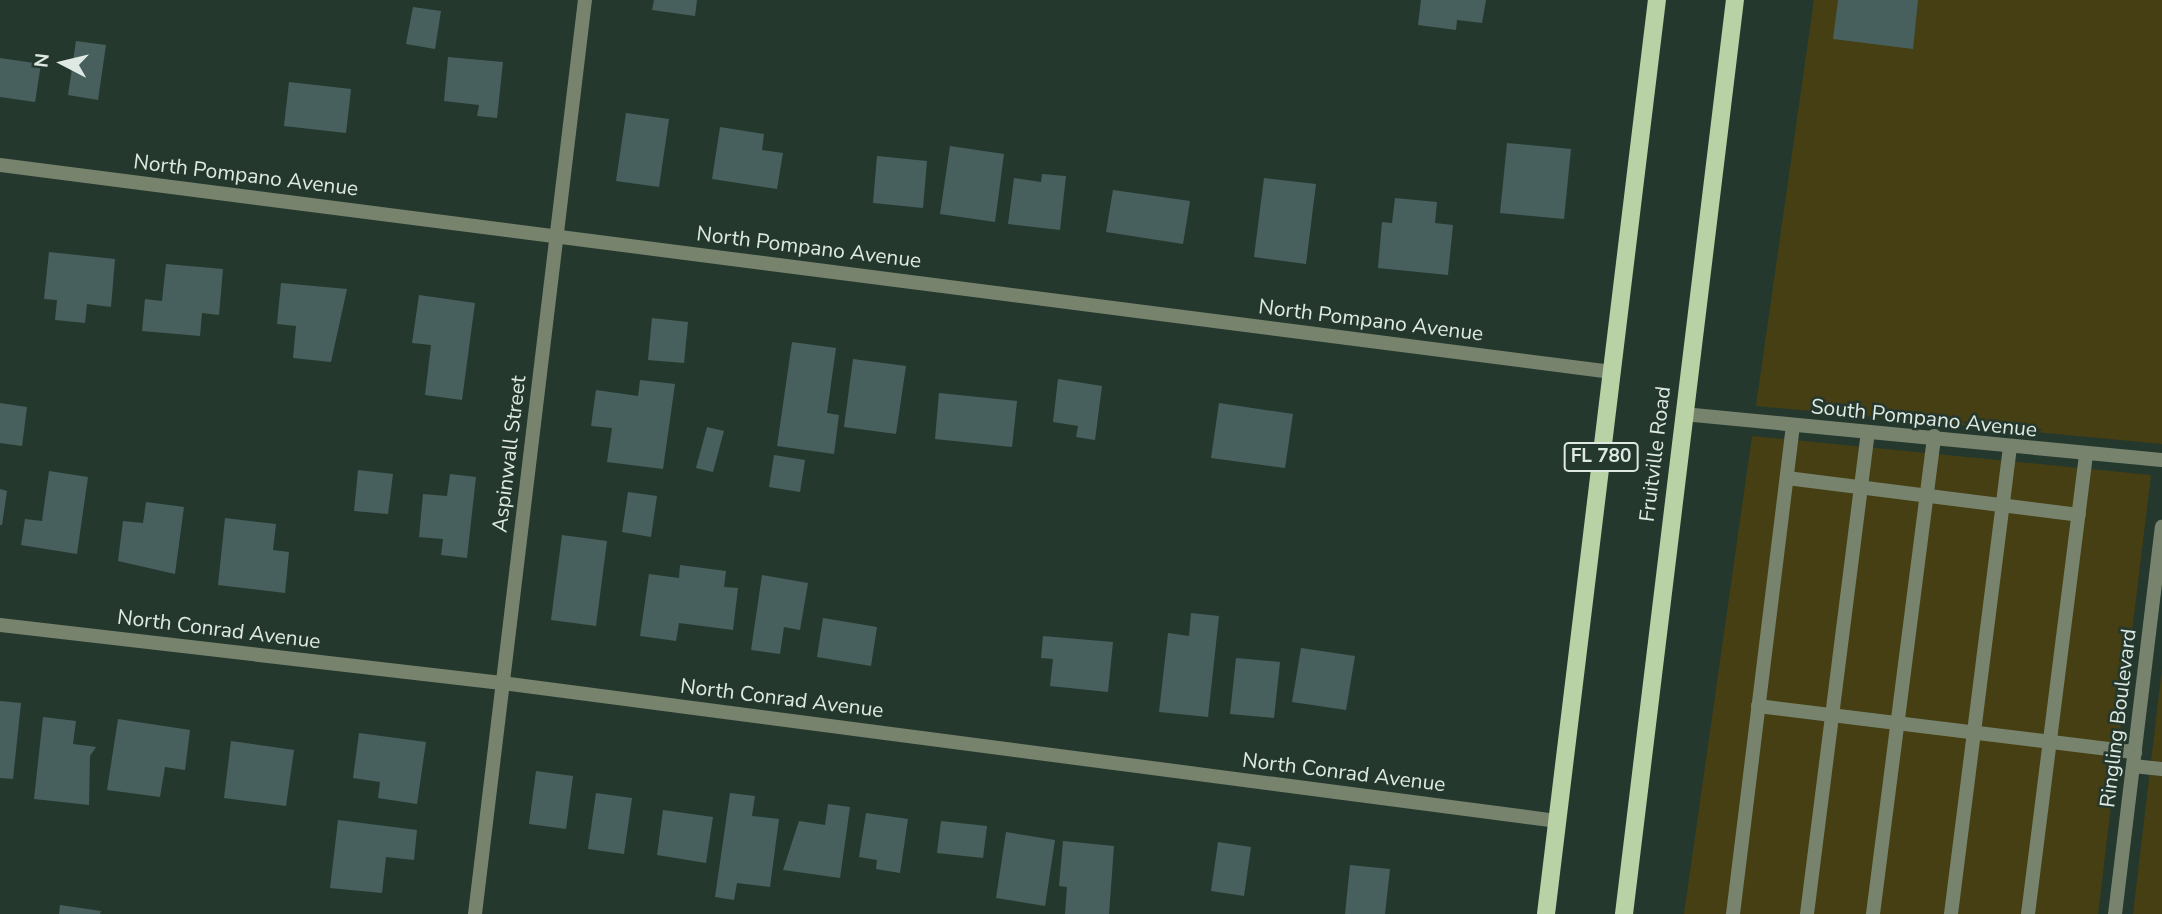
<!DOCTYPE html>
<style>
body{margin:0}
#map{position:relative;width:2162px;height:914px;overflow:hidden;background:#25382e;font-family:"Nunito Sans",sans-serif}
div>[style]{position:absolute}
.green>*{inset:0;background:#453f13}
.building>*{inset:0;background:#47605e}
.lane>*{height:14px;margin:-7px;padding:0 7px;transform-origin:7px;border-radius:7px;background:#77836d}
.street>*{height:14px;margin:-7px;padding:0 7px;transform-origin:7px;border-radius:7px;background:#77836d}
.primary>*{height:18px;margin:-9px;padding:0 9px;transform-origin:9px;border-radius:9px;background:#b9d2a5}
span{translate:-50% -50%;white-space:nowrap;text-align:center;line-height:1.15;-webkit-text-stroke:5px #25382e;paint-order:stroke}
.shield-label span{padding:2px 5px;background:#25382e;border:2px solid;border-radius:5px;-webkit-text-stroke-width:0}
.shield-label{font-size:19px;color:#dee9e3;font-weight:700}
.street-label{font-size:21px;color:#dee9e3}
.north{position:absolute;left:28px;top:28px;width:70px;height:70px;-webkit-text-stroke:5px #25382e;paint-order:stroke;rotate:277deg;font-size:19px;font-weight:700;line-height:28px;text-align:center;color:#dee9e3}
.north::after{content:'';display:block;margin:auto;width:24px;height:32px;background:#dee9e3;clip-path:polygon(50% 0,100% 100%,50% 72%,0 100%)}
</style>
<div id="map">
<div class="green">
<i style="clip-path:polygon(1814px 0,2162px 0,2162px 444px,1756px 406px)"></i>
<i style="clip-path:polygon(1752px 436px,2151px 475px,2098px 914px,1684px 914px)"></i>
<i style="clip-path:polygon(2162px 669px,2162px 914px,2133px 914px)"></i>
</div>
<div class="building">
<i style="clip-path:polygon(654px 0,697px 0,695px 16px,652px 10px)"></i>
<i style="clip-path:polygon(1421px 0,1486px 0,1482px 23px,1457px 20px,1456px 30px,1418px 25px)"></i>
<i style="clip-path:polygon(1838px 0,1918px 0,1913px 49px,1833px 39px)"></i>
<i style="clip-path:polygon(413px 7px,441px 11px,435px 49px,406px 44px)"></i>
<i style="clip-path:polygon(76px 41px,106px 45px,98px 100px,68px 95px)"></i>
<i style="clip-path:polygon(448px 57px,503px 62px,497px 118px,477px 116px,479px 105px,444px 101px)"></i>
<i style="clip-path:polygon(0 58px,41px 64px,35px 102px,0 97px)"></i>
<i style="clip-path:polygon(289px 82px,351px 89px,346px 133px,284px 126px)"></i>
<i style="clip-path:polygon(626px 113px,669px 119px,659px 187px,616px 181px)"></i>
<i style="clip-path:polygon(720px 127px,764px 134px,762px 150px,783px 153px,777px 189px,712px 179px)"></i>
<i style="clip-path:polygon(1507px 143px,1571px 149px,1564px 219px,1500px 213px)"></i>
<i style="clip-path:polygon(950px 146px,1004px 154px,995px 222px,940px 214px)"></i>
<i style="clip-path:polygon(877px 156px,927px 161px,923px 208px,873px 203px)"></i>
<i style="clip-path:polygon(1042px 174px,1066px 176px,1060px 230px,1008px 224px,1014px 178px,1041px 182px)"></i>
<i style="clip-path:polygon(1264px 178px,1316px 184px,1306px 264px,1254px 257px)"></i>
<i style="clip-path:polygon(1113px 190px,1190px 201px,1183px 244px,1106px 232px)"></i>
<i style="clip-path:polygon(1395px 198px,1437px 202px,1435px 223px,1453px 225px,1448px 275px,1378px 268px,1382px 222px,1392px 223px)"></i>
<i style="clip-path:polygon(49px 252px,115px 259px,111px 307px,87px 304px,85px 323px,55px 320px,57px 300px,44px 299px)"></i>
<i style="clip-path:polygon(166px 264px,223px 269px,219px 315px,202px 313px,200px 336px,142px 331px,145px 299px,162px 301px)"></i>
<i style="clip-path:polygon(281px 283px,347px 289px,331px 362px,293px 358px,296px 326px,277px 324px)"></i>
<i style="clip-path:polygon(419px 295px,475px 303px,462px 400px,425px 395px,431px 345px,412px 343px)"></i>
<i style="clip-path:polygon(652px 318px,688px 322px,684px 363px,648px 360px)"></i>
<i style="clip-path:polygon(792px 342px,836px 348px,827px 413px,839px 415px,834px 454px,777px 446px)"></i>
<i style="clip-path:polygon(853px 359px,906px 366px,896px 434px,844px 427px)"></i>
<i style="clip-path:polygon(1058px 379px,1102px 386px,1095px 440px,1076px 437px,1078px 426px,1053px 422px)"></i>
<i style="clip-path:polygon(640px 380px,675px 384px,663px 469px,607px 462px,612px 428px,591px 426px,596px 390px,638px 396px)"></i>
<i style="clip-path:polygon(939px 393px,1017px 401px,1012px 447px,935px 439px)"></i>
<i style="clip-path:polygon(0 403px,27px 407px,22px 446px,0 443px)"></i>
<i style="clip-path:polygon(1219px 403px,1293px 414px,1285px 468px,1211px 458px)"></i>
<i style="clip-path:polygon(707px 427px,724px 431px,713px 472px,696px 468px)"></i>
<i style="clip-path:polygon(774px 455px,805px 460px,800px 492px,769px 487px)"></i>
<i style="clip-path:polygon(358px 470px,393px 474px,388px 514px,354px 511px)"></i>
<i style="clip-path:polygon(49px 471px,88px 477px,77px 554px,21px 545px,25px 519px,42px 521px)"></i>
<i style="clip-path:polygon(450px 474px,476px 477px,467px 558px,441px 555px,443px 539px,419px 537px,423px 494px,447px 496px)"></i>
<i style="clip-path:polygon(0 489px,7px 491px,2px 525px,0 525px)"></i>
<i style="clip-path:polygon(628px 492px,657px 496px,651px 537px,622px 532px)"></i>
<i style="clip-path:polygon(146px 502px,184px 507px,175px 574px,118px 561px,123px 521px,143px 523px)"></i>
<i style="clip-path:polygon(225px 518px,276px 524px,273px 550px,289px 552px,285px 593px,218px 585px)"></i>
<i style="clip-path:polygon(562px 535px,607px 541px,596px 626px,551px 620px)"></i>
<i style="clip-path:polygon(680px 565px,726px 571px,724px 587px,738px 588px,733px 630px,679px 623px,676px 641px,640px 636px,649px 574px,679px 578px)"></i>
<i style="clip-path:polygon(762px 575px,808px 583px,800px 630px,784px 627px,780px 654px,751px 650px)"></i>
<i style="clip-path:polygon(1191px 613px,1219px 616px,1208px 717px,1159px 712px,1168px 633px,1189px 636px)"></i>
<i style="clip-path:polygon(823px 618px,877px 627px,871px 666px,817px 657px)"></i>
<i style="clip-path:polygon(1043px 636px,1113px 642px,1108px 692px,1050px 686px,1053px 659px,1041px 658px)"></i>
<i style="clip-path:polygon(1301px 648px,1355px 656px,1346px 710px,1292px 702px)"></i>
<i style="clip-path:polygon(1236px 658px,1280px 662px,1274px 718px,1230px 714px)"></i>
<i style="clip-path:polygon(0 701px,21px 703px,13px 779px,0 778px)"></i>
<i style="clip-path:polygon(43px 717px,76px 721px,73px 744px,96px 747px,90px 756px,89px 805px,34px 799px)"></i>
<i style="clip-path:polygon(118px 719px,190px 730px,185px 770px,165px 767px,160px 797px,107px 790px)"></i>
<i style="clip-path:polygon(359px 733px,426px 742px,417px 804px,378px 798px,380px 782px,353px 778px)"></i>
<i style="clip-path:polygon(231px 741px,294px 750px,286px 806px,224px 798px)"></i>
<i style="clip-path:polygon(536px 771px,573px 776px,566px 829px,529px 824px)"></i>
<i style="clip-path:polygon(596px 793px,632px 798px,624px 854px,588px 849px)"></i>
<i style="clip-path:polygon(730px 793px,755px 796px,752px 816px,779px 819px,770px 887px,737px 883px,734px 900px,715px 897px)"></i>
<i style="clip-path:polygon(828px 804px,850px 807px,840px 878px,783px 870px,799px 821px,825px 825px)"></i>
<i style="clip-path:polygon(663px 810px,713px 817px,706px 863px,657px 855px)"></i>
<i style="clip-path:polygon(866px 813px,908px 819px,900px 873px,876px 869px,877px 860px,859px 857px)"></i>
<i style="clip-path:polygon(338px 820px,417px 830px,414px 860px,386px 857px,382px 893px,330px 888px)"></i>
<i style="clip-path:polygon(941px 821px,987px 826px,983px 858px,937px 853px)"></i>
<i style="clip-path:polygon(1006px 832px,1055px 840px,1045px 906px,996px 898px)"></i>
<i style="clip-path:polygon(1063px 841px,1114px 846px,1109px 914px,1065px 914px,1067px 887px,1059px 886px)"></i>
<i style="clip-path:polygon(1218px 842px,1251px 847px,1244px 896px,1211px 891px)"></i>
<i style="clip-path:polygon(1350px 865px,1390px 869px,1385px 914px,1345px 914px)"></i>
<i style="clip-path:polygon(60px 905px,101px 911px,100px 914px,59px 914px)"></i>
</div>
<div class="lane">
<i style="left:1787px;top:478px;width:294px;rotate:7.2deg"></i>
<i style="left:1758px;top:706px;width:380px;rotate:7deg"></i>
<i style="left:2133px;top:766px;width:29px;rotate:6deg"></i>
<i style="left:1733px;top:914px;width:492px;rotate:-83deg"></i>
<i style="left:1807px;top:914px;width:485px;rotate:-82.8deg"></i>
<i style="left:1873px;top:914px;width:482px;rotate:-82.7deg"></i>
<i style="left:1951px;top:914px;width:470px;rotate:-82.8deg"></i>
<i style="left:2028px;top:914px;width:462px;rotate:-82.8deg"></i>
</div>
<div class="street">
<i style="left:0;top:165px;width:1625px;rotate:7.32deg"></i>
<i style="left:1683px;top:414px;width:481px;rotate:5.5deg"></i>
<i style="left:0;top:625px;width:505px;rotate:6.59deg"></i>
<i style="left:502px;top:683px;width:1065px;rotate:7.45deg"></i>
<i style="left:475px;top:914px;width:921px;rotate:-83.14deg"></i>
<i style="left:2115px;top:914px;width:390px;rotate:-83.1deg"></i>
</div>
<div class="primary">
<i style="left:1546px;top:914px;width:921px;rotate:-83.08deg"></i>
<i style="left:1624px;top:914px;width:921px;rotate:-83.08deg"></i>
</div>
<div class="shield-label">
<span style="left:1601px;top:457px">FL 780</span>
</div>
<div class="street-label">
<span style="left:246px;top:175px;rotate:7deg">North Pompano Avenue</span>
<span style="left:809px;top:247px;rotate:7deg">North Pompano Avenue</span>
<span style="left:1371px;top:320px;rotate:7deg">North Pompano Avenue</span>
<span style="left:1924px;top:418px;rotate:6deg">South Pompano Avenue</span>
<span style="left:509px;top:454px;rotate:-83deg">Aspinwall Street</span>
<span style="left:1655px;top:454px;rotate:-83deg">Fruitville Road</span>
<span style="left:219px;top:629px;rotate:7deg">North Conrad Avenue</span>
<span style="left:782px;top:698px;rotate:7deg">North Conrad Avenue</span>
<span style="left:2118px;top:718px;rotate:-83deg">Ringling Boulevard</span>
<span style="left:1344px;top:772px;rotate:7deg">North Conrad Avenue</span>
</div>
<div class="north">N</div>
</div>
